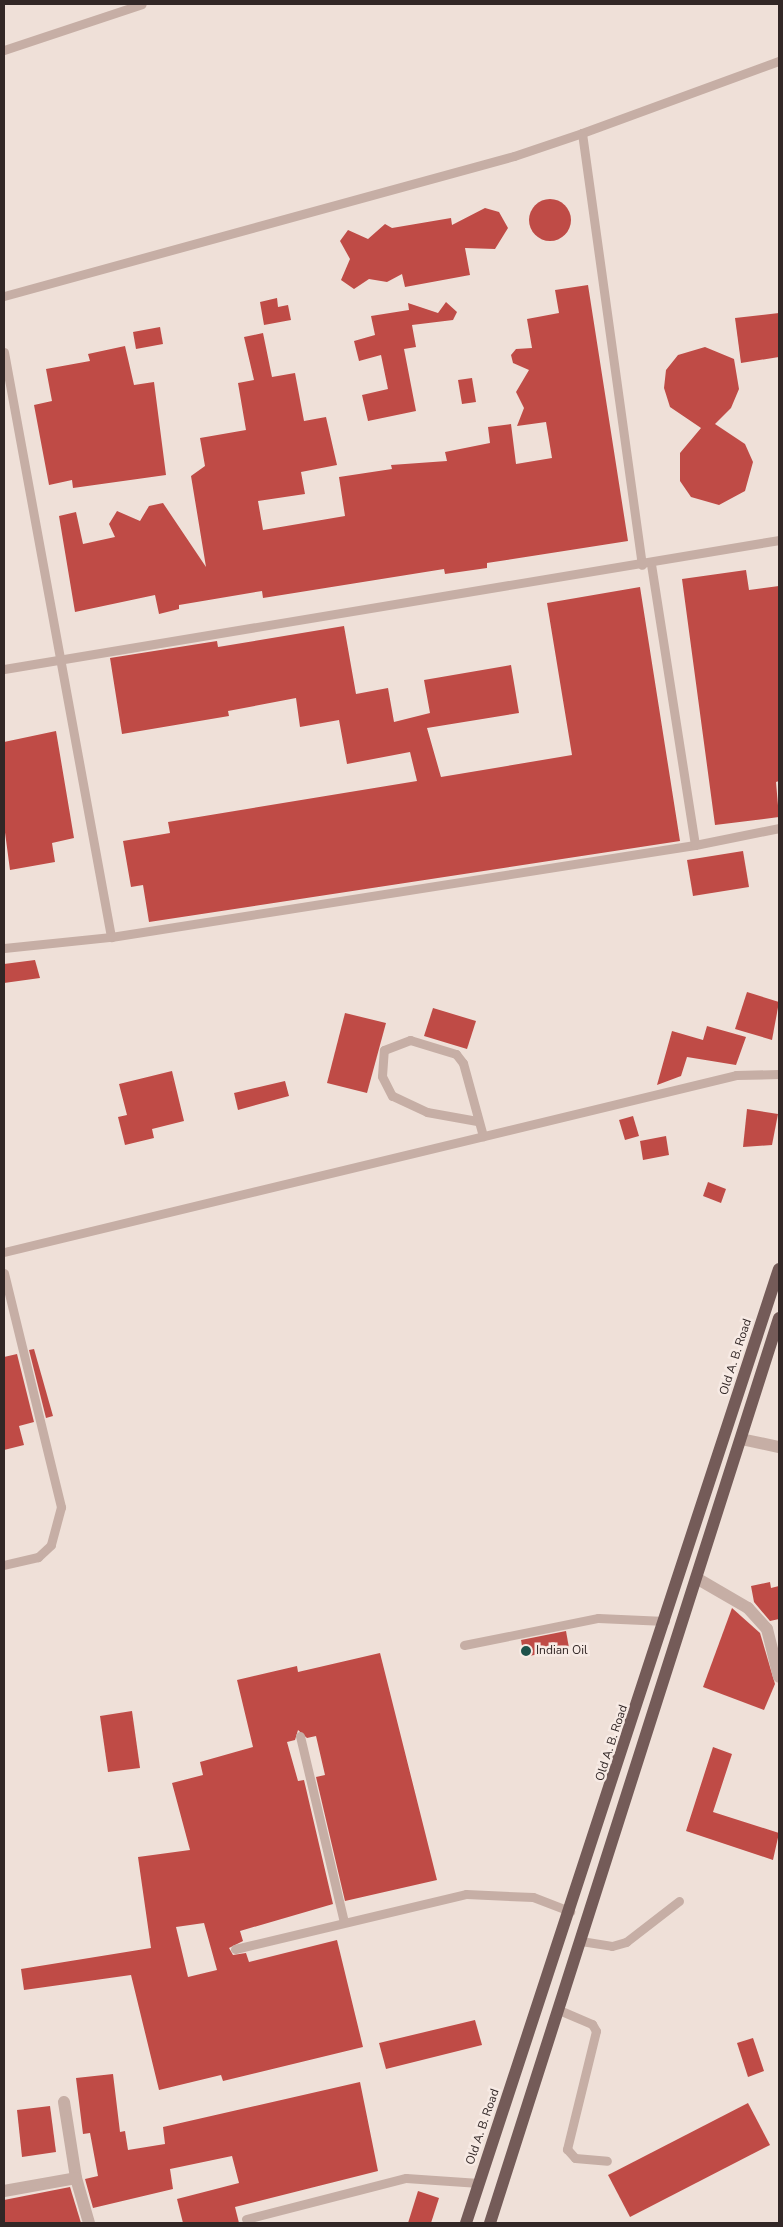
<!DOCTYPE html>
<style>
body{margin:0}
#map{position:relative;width:783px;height:2227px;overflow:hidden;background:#efe0d8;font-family:"Nunito Sans",sans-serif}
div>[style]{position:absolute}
.building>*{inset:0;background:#bf4b46}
.round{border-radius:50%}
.service>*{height:9px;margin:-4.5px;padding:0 4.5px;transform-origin:4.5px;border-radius:4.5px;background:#c6aea5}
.minor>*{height:12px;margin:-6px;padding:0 6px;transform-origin:6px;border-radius:6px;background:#c6aea5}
.primary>*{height:12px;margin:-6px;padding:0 6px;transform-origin:6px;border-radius:6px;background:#745b58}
.dots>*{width:14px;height:14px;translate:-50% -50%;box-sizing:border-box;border:2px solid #f7eae4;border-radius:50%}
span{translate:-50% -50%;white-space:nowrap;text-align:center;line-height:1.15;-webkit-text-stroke:5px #f7eae4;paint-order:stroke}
.street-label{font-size:12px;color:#322726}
.poi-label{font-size:12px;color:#322726}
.left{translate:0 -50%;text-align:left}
.frame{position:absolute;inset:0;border:5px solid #322726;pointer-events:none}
</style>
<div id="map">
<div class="building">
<i class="round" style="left:529px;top:199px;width:42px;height:42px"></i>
<i style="clip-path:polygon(485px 208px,499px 212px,508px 228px,495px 249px,465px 248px,470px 275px,405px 287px,402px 274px,387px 282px,369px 279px,354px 289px,341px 280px,350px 259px,340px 241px,348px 230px,368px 239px,385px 224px,392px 228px,451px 218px,452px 225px)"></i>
<i style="clip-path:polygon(588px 285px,628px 541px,487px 563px,487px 568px,445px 574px,444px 569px,263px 598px,262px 591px,179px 605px,179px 609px,159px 614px,155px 595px,75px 612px,59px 516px,76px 512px,83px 544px,115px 537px,109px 524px,117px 511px,140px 521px,149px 506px,163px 503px,206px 567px,191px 476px,205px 466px,200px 438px,246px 430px,238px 383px,254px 380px,244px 337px,263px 333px,272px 377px,295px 373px,304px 421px,326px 417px,337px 465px,301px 472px,305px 494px,258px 501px,263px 530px,345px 516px,339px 477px,392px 469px,391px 465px,447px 461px,445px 452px,490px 443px,488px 427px,511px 424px,516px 464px,552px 458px,546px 422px,517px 426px,524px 408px,516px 392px,529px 370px,513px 363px,511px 355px,516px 349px,532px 348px,527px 319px,559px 313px,555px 290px)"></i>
<i style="clip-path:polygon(277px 298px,278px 307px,288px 305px,291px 320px,264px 325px,260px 302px)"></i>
<i style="clip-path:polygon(446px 302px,457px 312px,453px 320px,412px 325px,416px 347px,404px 349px,416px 411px,368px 421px,362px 395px,388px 389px,381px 355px,359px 361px,354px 341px,375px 335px,371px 316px,409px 310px,408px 303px,438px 313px)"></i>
<i style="clip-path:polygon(779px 313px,779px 357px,741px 363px,735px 318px)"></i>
<i style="clip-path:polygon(160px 327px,163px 344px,136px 349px,133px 332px)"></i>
<i style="clip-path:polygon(125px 346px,134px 385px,154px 382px,166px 475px,73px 488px,72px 480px,49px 485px,34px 405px,52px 401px,46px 369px,90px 361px,88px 354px)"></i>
<i style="clip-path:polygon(705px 347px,734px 359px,739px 389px,731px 408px,715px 424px,745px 444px,753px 462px,745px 491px,719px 505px,691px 497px,680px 481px,680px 453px,701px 428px,670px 407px,664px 388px,666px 370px,678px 355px)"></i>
<i style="clip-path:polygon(472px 378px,476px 402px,462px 404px,458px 380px)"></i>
<i style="clip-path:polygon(746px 570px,749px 590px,779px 586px,779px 781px,776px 782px,779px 817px,715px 825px,682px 579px)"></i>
<i style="clip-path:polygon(640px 587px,680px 841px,149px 922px,143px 885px,131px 887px,123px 841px,170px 833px,168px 822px,417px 781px,410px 752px,347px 764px,339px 720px,300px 727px,296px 698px,228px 711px,229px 716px,122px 734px,110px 658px,217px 641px,218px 647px,344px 626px,356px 694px,388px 688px,394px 722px,430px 713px,424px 680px,511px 665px,519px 713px,427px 728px,441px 777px,572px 755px,547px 603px)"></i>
<i style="clip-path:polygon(56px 731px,74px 838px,52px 843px,55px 862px,10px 870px,4px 825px,4px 742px)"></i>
<i style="clip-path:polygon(743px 851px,749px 887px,693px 896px,687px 860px)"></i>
<i style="clip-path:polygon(35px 960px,40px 978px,4px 983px,4px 964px)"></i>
<i style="clip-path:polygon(747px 992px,779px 1002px,772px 1040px,735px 1029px)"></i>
<i style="clip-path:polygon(433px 1008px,476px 1021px,467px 1049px,424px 1036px)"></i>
<i style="clip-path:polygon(345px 1013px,386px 1023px,367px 1093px,327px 1083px)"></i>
<i style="clip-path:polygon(707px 1026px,746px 1037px,736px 1065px,687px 1057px,681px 1076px,657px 1085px,672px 1031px,703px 1040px)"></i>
<i style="clip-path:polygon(172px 1071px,184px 1121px,152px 1129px,154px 1138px,125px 1145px,118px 1117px,127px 1115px,119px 1084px)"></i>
<i style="clip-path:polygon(285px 1081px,289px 1096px,238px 1110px,234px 1093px)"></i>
<i style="clip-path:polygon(747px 1109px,778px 1114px,772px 1145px,743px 1147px)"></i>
<i style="clip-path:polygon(633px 1116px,639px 1136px,625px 1140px,619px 1120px)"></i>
<i style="clip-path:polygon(666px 1136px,669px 1155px,643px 1160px,640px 1141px)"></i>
<i style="clip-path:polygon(708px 1182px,726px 1189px,721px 1203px,703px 1196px)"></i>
<i style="clip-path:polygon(34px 1349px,53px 1416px,46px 1418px,29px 1350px)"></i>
<i style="clip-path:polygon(17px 1354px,34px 1422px,19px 1426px,24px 1445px,4px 1450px,4px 1357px)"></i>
<i style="clip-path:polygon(770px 1582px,771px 1588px,779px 1586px,779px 1619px,770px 1621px,754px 1602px,751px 1586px)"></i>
<i style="clip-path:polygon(732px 1608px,760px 1633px,775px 1684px,764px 1710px,703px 1687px)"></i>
<i style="clip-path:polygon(566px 1631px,569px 1648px,524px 1657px,521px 1640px)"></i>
<i style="clip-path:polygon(evenodd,380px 1653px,437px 1880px,345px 1901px,316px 1777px,325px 1775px,316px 1736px,307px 1738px,298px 1730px,295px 1740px,287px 1742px,298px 1781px,304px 1780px,333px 1904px,240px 1931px,243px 1941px,229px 1948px,233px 1955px,246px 1953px,249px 1962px,337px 1940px,363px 2047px,223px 2081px,221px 2075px,159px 2090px,131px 1975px,24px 1990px,21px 1969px,151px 1948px,138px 1857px,190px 1850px,172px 1783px,203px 1775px,200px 1762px,253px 1747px,237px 1680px,297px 1666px,298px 1672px,380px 1653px,204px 1923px,217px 1970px,188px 1977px,176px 1927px,204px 1923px)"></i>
<i style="clip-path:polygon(132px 1711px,140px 1768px,108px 1772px,100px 1716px)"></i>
<i style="clip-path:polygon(713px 1747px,732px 1754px,713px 1812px,779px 1833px,773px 1860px,686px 1831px)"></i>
<i style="clip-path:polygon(475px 2020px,482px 2045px,386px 2069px,379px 2043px)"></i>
<i style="clip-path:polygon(753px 2038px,764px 2071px,748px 2077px,737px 2043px)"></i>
<i style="clip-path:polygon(113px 2074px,120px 2132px,125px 2131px,128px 2150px,165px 2144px,163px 2127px,360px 2082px,378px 2171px,235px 2207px,239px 2223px,183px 2223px,177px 2199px,239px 2183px,232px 2156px,170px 2169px,173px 2189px,93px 2208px,85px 2179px,98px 2176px,90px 2133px,83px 2134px,76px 2078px)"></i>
<i style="clip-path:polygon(748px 2103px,770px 2145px,630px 2217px,608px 2175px)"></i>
<i style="clip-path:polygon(50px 2106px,56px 2152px,22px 2157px,17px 2110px)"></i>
<i style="clip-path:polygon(70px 2187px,81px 2223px,4px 2223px,4px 2200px)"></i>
<i style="clip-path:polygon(418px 2191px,439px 2198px,431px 2223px,408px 2223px)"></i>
</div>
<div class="service">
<i style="left:4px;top:50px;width:145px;rotate:-18.4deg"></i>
<i style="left:582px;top:133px;width:210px;rotate:-20.1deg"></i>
<i style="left:4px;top:296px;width:529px;rotate:-15.35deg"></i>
<i style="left:514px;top:156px;width:72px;rotate:-18.7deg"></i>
<i style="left:582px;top:133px;width:436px;rotate:82.1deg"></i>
<i style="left:4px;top:352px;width:595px;rotate:79.63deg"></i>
<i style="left:111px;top:937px;width:591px;rotate:-8.95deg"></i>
<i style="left:695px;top:845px;width:285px;rotate:-98.9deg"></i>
<i style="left:4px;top:669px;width:786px;rotate:-9.45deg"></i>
<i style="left:695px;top:845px;width:86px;rotate:-11.4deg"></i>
<i style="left:4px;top:948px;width:108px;rotate:-5.9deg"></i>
<i style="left:477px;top:1121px;width:51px;rotate:-169.8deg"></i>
<i style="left:427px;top:1112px;width:38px;rotate:-155deg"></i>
<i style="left:392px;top:1096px;width:22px;rotate:-117deg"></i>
<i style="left:382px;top:1076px;width:26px;rotate:-86deg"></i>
<i style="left:384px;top:1050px;width:28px;rotate:-21deg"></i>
<i style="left:410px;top:1040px;width:48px;rotate:16.9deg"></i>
<i style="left:456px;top:1054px;width:11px;rotate:52deg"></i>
<i style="left:463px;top:1063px;width:76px;rotate:74.7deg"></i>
<i style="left:4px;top:1252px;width:753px;rotate:-13.59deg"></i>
<i style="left:736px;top:1075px;width:43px;rotate:-1.3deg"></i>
<i style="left:4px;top:1273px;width:241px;rotate:76.3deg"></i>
<i style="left:61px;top:1507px;width:39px;rotate:105deg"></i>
<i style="left:51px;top:1545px;width:18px;rotate:137deg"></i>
<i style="left:38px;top:1557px;width:35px;rotate:167deg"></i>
<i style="left:464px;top:1645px;width:137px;rotate:-11.4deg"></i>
<i style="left:598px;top:1618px;width:67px;rotate:2.6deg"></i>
<i style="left:300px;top:1736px;width:191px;rotate:76.7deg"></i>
<i style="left:581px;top:1941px;width:31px;rotate:9deg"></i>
<i style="left:612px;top:1946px;width:15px;rotate:-16deg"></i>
<i style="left:626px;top:1942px;width:67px;rotate:-37.7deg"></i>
<i style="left:235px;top:1949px;width:237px;rotate:-13.4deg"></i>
<i style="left:466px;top:1894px;width:67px;rotate:2.6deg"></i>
<i style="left:533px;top:1897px;width:40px;rotate:21deg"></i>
<i style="left:559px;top:2010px;width:36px;rotate:23deg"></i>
<i style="left:592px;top:2024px;width:8px;rotate:60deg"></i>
<i style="left:596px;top:2031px;width:122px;rotate:103.8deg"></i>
<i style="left:567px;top:2149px;width:12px;rotate:48deg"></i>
<i style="left:575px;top:2158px;width:32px;rotate:5deg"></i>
<i style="left:246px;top:2219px;width:165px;rotate:-14.4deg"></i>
<i style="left:406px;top:2178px;width:73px;rotate:3.9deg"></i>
</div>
<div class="minor">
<i style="left:741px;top:1439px;width:39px;rotate:12deg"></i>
<i style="left:698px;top:1579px;width:58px;rotate:30.1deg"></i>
<i style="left:748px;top:1608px;width:28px;rotate:48deg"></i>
<i style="left:767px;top:1629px;width:49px;rotate:76deg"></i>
<i style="left:64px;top:2102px;width:77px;rotate:81deg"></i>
<i style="left:76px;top:2178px;width:47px;rotate:73.9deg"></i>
<i style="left:4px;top:2191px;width:73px;rotate:-10.2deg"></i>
</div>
<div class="primary">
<i style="left:466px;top:2223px;width:1004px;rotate:-71.84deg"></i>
<i style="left:490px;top:2223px;width:950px;rotate:-72.29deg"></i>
</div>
<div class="dots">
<i style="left:526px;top:1651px;background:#1e514a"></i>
</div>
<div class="street-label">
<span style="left:736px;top:1357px;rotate:-72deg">Old A. B. Road</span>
<span style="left:612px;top:1743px;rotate:-72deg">Old A. B. Road</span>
<span style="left:483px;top:2127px;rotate:-71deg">Old A. B. Road</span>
</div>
<div class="poi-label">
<span class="left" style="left:536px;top:1651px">Indian Oil</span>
</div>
<div class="frame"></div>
</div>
